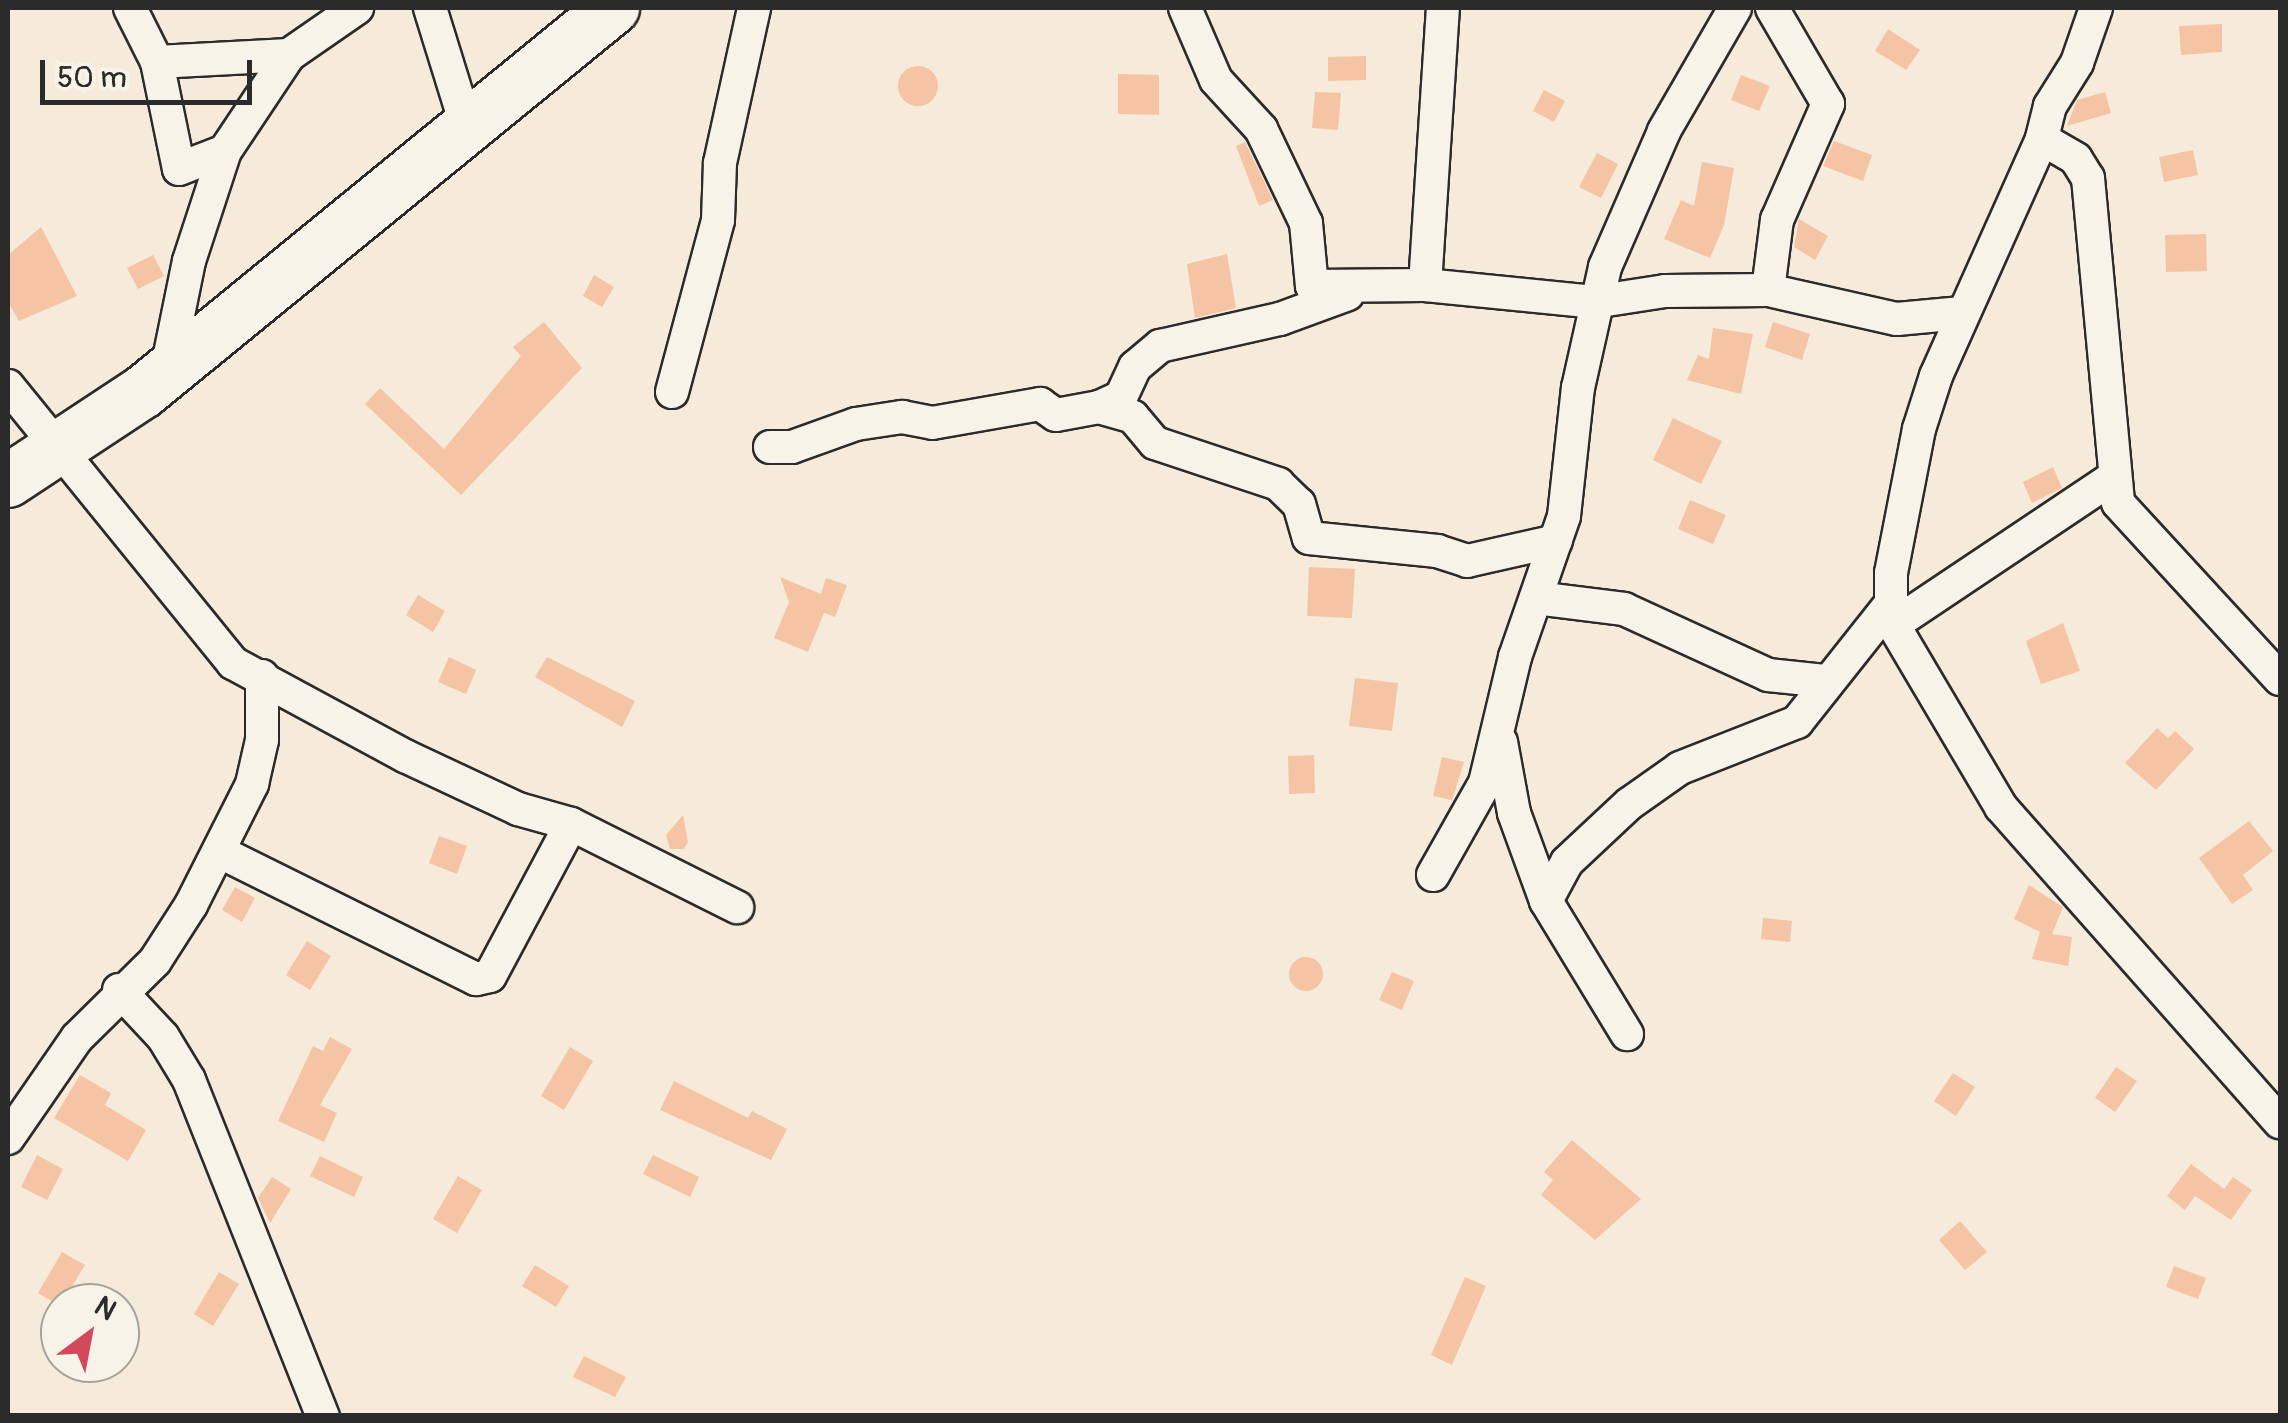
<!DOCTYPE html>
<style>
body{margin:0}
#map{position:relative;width:2288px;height:1423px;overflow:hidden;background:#f6eada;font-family:Pangolin,sans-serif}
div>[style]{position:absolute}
.building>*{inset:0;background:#f4c4a4}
.round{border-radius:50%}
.roads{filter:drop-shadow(2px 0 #2b2b2b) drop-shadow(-2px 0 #2b2b2b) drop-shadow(0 2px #2b2b2b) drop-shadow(0 -2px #2b2b2b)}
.street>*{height:32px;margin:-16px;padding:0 16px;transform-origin:16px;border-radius:16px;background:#f7f3e8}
.primary>*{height:52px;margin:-26px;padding:0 26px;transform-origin:26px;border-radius:26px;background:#f7f3e8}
span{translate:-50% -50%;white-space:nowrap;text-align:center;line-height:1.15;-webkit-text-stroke:8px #f7f3e8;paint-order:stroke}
.frame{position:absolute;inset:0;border:10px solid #2b2b2b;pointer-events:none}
.north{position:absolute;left:40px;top:1283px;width:100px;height:100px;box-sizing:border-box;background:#f7f3e8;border:2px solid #a5a39c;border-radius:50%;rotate:32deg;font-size:28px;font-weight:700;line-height:40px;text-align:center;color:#2b2b2b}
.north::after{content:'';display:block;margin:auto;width:35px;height:45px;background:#d1495b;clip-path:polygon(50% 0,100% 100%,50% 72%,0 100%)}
.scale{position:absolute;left:40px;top:60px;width:212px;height:45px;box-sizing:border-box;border:5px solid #2b2b2b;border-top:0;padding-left:12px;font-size:30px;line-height:35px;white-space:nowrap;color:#2b2b2b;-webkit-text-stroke:8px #f7f3e8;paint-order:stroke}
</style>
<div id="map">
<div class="building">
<i style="clip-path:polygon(2222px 24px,2222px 52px,2181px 55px,2179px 26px)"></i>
<i style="clip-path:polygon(1888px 29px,1920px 50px,1906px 70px,1875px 51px)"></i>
<i style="clip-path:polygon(1366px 56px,1366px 80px,1328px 81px,1328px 57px)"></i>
<i class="round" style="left:898px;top:66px;width:40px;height:40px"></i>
<i style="clip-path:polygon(1118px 74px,1159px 75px,1159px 115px,1118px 114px)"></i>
<i style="clip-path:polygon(1741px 75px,1770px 86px,1759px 111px,1731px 100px)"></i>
<i style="clip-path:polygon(1544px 90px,1565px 101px,1554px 122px,1533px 111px)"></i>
<i style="clip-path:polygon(1315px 92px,1341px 93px,1338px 130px,1312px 128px)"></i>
<i style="clip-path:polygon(2105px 92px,2111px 113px,2067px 126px,2077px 100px)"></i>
<i style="clip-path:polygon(1834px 141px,1872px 155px,1863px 181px,1823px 166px)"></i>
<i style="clip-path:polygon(1245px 142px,1273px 200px,1259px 206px,1236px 146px)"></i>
<i style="clip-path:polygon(2193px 150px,2198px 175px,2164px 182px,2159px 157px)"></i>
<i style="clip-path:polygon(1597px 153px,1618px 164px,1601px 198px,1579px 187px)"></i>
<i style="clip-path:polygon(1702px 162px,1734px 168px,1724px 225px,1710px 258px,1664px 239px,1681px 200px,1694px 206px)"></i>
<i style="clip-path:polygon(1799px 219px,1828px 236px,1815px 260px,1794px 247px)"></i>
<i style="clip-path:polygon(41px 227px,77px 296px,19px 321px,8px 302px,8px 255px)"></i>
<i style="clip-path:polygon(2206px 234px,2207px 271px,2166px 272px,2165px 235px)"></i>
<i style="clip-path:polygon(1227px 254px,1236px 308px,1195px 318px,1187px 264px)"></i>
<i style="clip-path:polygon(153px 255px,164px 276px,138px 289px,127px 268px)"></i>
<i style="clip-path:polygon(594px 275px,614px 287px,602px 307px,583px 296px)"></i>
<i style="clip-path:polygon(544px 322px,582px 368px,461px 495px,365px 404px,380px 388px,444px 449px,521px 356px,513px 347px)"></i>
<i style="clip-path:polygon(1773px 322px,1810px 334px,1802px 360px,1765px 347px)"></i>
<i style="clip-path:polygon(1713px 328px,1753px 334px,1741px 394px,1687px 380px,1698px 355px,1709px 359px)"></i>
<i style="clip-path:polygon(1673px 418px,1722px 441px,1701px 484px,1653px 460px)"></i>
<i style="clip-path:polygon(2053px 467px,2062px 488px,2032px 503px,2023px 482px)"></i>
<i style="clip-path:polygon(1690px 500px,1726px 515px,1713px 544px,1678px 529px)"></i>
<i style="clip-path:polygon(1309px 567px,1355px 569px,1352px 618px,1307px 616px)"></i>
<i style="clip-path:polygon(780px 577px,821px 594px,826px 578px,847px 585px,835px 617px,824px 613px,808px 652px,774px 638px,789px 602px)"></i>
<i style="clip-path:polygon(418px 595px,445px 611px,433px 632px,406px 615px)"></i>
<i style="clip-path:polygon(2063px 623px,2080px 671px,2041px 684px,2026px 641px)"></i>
<i style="clip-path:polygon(449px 657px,476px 670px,466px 694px,438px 682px)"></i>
<i style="clip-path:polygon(547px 657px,635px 701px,622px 727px,535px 677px)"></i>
<i style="clip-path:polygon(1355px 678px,1398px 683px,1392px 731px,1349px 726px)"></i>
<i style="clip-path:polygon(2157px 728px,2168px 738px,2175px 731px,2194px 749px,2156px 790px,2125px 763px)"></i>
<i style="clip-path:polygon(1314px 755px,1315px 793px,1289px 794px,1288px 756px)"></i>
<i style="clip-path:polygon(1442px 757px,1464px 762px,1452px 800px,1433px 796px)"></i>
<i style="clip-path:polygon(683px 815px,688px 842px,684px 849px,670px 849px,666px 835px)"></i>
<i style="clip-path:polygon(2249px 821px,2273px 851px,2243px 875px,2253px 890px,2232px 904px,2199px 858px)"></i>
<i style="clip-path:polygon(439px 836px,467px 846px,457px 874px,429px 863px)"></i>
<i style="clip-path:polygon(2029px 885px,2063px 907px,2052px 934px,2072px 937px,2068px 966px,2032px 959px,2040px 932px,2014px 919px)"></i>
<i style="clip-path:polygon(235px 887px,255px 898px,242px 922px,222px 910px)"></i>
<i style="clip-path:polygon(1763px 918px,1792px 921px,1790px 942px,1761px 939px)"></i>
<i style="clip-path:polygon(307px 941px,331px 956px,310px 990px,286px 975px)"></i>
<i class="round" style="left:1289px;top:957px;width:34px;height:34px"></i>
<i style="clip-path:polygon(1392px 972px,1414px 981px,1402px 1010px,1379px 1000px)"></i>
<i style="clip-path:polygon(330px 1037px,352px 1049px,320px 1105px,337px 1113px,324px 1142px,278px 1121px,313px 1046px,323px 1051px)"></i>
<i style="clip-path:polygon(570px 1047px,593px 1061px,564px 1110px,541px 1096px)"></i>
<i style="clip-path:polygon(2116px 1067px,2137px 1081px,2115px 1112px,2095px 1098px)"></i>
<i style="clip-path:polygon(1953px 1073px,1975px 1087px,1956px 1116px,1934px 1101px)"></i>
<i style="clip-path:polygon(80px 1075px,111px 1093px,105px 1105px,146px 1130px,128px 1161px,54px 1118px)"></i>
<i style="clip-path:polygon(674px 1081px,748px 1118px,752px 1111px,787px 1129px,771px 1160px,660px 1110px)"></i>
<i style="clip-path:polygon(1572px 1140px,1641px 1199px,1595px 1240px,1541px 1195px,1553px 1180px,1544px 1172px)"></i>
<i style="clip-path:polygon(37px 1155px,63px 1169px,47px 1200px,21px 1187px)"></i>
<i style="clip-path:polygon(653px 1155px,699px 1177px,690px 1197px,643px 1174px)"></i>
<i style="clip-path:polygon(320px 1156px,363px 1177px,354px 1197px,310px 1176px)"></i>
<i style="clip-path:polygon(2191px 1164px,2224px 1189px,2233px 1177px,2252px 1190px,2231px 1220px,2195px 1196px,2185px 1210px,2167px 1196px)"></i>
<i style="clip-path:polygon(458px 1176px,482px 1190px,457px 1233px,433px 1219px)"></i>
<i style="clip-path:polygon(272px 1177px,291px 1189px,270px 1223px,258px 1198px)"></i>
<i style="clip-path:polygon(1960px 1221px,1987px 1252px,1965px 1270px,1939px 1240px)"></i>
<i style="clip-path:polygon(62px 1252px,85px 1265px,60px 1306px,38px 1293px)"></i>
<i style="clip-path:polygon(535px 1265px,569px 1286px,556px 1307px,522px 1286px)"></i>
<i style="clip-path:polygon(2174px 1266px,2206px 1278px,2198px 1299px,2166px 1287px)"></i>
<i style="clip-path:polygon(219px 1272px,239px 1284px,213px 1326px,194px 1314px)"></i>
<i style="clip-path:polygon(1465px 1277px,1486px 1286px,1452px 1365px,1431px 1355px)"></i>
<i style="clip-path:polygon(584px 1356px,626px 1377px,615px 1397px,573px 1377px)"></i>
</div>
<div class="roads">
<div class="street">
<i style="left:130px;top:8px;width:60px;rotate:63.4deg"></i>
<i style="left:157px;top:62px;width:109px;rotate:78.4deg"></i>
<i style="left:179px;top:169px;width:49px;rotate:-21.4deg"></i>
<i style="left:430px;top:8px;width:129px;rotate:72.8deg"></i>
<i style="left:1185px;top:8px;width:78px;rotate:66.7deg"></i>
<i style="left:1216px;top:80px;width:67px;rotate:47.4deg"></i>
<i style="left:1261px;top:129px;width:104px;rotate:64.4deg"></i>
<i style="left:1306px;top:223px;width:63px;rotate:84.6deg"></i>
<i style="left:1312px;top:286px;width:113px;rotate:-0.5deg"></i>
<i style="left:1425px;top:285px;width:170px;rotate:5.7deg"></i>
<i style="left:1594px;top:302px;width:72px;rotate:-8.8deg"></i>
<i style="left:1665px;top:291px;width:103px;rotate:-0.6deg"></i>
<i style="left:1768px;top:290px;width:132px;rotate:12.7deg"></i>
<i style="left:1897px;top:319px;width:65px;rotate:-5.3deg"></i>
<i style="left:2096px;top:8px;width:58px;rotate:109.1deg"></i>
<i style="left:2077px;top:63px;width:51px;rotate:122.1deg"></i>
<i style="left:2050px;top:106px;width:34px;rotate:104deg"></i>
<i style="left:2042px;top:139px;width:260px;rotate:114.1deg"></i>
<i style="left:1936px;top:376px;width:56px;rotate:107.8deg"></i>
<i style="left:1919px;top:429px;width:147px;rotate:101deg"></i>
<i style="left:1891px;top:573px;width:48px;rotate:90deg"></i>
<i style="left:1891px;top:621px;width:216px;rotate:59.4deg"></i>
<i style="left:2001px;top:807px;width:421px;rotate:48.5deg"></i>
<i style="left:157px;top:62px;width:132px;rotate:-3deg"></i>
<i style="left:2042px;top:139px;width:39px;rotate:30deg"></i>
<i style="left:2076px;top:159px;width:22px;rotate:58deg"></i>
<i style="left:2088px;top:178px;width:326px;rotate:84.7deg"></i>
<i style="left:2118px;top:503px;width:239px;rotate:47.4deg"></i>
<i style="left:1425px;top:285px;width:278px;rotate:-86.3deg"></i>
<i style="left:1768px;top:290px;width:71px;rotate:-82.7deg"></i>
<i style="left:1777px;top:220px;width:127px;rotate:-66.3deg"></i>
<i style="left:1828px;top:104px;width:111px;rotate:-120.3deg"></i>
<i style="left:166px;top:374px;width:115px;rotate:-78.5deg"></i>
<i style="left:189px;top:261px;width:116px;rotate:-71.9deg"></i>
<i style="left:225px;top:151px;width:115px;rotate:-56.3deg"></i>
<i style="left:289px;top:55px;width:83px;rotate:-34.7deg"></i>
<i style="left:8px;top:386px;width:357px;rotate:50.9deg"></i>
<i style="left:233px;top:663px;width:196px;rotate:28.4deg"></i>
<i style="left:405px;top:756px;width:125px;rotate:25.1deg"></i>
<i style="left:518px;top:809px;width:55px;rotate:15.8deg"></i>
<i style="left:571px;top:824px;width:186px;rotate:26.6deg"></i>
<i style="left:672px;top:392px;width:178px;rotate:-75deg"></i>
<i style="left:718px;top:220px;width:57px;rotate:-88deg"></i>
<i style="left:720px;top:163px;width:159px;rotate:-77.6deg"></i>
<i style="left:1099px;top:407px;width:35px;rotate:16deg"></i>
<i style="left:1133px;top:417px;width:34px;rotate:50deg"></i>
<i style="left:1155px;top:443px;width:130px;rotate:18.4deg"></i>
<i style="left:1278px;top:484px;width:29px;rotate:44deg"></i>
<i style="left:1299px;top:504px;width:35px;rotate:74deg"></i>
<i style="left:1309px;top:538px;width:129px;rotate:5.8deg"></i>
<i style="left:1437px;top:551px;width:32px;rotate:18deg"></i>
<i style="left:1467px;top:561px;width:91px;rotate:-12.7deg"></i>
<i style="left:770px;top:447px;width:22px"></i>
<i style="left:792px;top:447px;width:68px;rotate:-19.8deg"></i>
<i style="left:856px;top:424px;width:47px;rotate:-8.7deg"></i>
<i style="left:902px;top:417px;width:31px;rotate:11deg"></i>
<i style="left:932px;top:423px;width:110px;rotate:-10deg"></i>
<i style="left:1040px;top:404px;width:19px;rotate:35deg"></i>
<i style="left:1056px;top:415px;width:44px;rotate:-10.5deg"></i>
<i style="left:1099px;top:407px;width:24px;rotate:-24deg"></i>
<i style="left:1121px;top:397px;width:33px;rotate:-65deg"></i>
<i style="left:1135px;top:367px;width:33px;rotate:-40deg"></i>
<i style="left:1160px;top:346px;width:123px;rotate:-12.7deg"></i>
<i style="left:1280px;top:319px;width:72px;rotate:-20.2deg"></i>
<i style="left:1536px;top:598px;width:89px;rotate:7.1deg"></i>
<i style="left:1624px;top:609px;width:158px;rotate:24.6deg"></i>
<i style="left:1768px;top:675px;width:57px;rotate:6deg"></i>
<i style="left:1893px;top:625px;width:262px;rotate:-33.8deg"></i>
<i style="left:1501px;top:742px;width:72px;rotate:79.6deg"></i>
<i style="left:1514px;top:813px;width:94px;rotate:70deg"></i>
<i style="left:1546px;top:901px;width:156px;rotate:58.7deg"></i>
<i style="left:220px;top:852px;width:286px;rotate:26.4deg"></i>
<i style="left:476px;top:979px;width:14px;rotate:-12deg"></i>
<i style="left:490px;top:976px;width:172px;rotate:-61.9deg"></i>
<i style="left:1433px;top:875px;width:106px;rotate:-60.5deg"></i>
<i style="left:1485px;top:783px;width:130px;rotate:-76.6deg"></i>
<i style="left:1515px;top:657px;width:149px;rotate:-70.8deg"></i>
<i style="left:1564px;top:516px;width:129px;rotate:-83.8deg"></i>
<i style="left:1578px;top:388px;width:124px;rotate:-77.4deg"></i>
<i style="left:1605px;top:267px;width:148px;rotate:-66.5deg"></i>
<i style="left:1664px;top:131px;width:142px;rotate:-60deg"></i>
<i style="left:1546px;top:901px;width:44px;rotate:-61.7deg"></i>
<i style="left:1567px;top:862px;width:85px;rotate:-43.1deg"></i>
<i style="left:1629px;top:804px;width:62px;rotate:-35.2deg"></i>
<i style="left:1680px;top:768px;width:126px;rotate:-21.5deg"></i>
<i style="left:1797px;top:722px;width:148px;rotate:-51.6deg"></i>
<i style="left:119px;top:990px;width:64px;rotate:46.9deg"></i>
<i style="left:163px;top:1037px;width:50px;rotate:58.8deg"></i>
<i style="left:189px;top:1080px;width:362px;rotate:68.3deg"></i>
<i style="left:8px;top:1138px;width:121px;rotate:-55.4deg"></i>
<i style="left:77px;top:1038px;width:110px;rotate:-44.6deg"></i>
<i style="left:155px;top:961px;width:67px;rotate:-57.3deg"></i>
<i style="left:191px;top:905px;width:136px;rotate:-63.2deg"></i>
<i style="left:252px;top:784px;width:45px;rotate:-77.2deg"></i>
<i style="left:262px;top:740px;width:64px;rotate:-90deg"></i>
</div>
<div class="primary">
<i style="left:8px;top:481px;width:162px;rotate:-33.4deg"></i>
<i style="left:143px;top:392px;width:607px;rotate:-39.25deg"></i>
</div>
</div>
<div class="frame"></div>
<div class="north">N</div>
<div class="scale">50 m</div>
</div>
